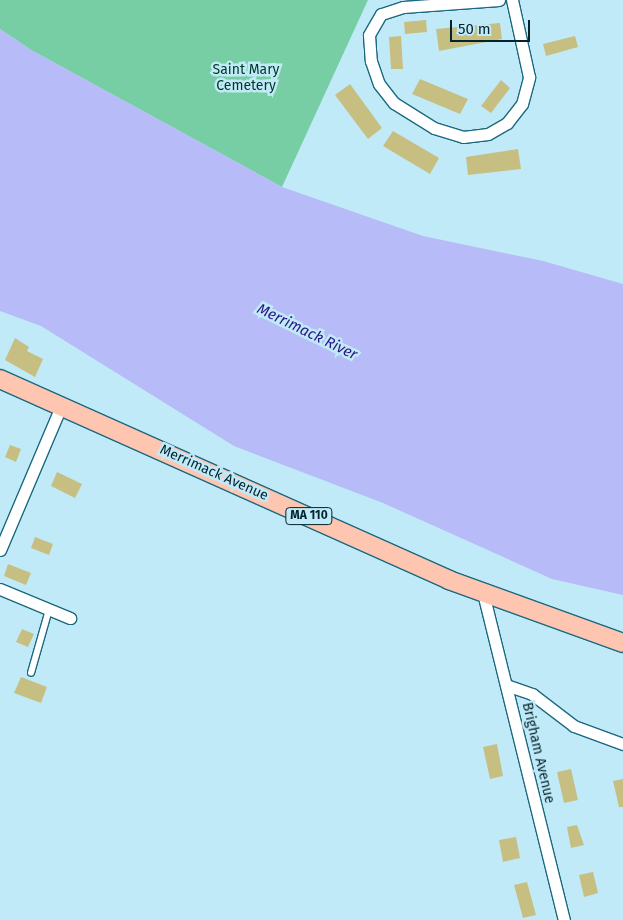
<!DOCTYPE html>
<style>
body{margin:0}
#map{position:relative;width:623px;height:920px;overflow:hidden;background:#c0eaf8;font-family:"Fira Sans",sans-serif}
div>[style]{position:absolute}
.green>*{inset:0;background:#78cea4}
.water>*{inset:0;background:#b7bbf7}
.building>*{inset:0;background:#c7bf82}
.roads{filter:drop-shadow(1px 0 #1b697f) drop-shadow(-1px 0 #1b697f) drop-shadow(0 1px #1b697f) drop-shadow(0 -1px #1b697f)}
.lane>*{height:5.5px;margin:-2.75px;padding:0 2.75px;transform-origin:2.75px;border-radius:2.75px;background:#fff}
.street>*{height:11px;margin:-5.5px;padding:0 5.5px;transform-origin:5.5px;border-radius:5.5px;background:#fff}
.primary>*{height:18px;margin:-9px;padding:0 9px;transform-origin:9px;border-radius:9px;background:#fec5b0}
span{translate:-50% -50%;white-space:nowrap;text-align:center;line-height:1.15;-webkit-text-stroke:5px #c0eaf8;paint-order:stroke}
.shield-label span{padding:1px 4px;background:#c0eaf8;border:1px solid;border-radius:4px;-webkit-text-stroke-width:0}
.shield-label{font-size:12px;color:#04242d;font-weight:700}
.park-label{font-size:14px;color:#003822}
.street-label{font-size:14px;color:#04242d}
.water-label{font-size:15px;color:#2d1285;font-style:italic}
.scale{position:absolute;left:450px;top:20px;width:80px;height:22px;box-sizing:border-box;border:2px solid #04242d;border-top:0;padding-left:6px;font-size:15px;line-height:18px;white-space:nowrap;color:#04242d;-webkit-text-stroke:4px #c0eaf8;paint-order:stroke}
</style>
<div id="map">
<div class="green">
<i style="clip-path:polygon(0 0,368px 0,282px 187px,31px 50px,0 29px)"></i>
</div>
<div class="water">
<i style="clip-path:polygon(0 29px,31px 50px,282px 187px,423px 236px,543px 261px,623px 284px,623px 595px,552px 579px,383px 503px,234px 446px,41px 326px,0 311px)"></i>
</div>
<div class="building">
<i style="clip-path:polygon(426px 20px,427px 32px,405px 34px,404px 22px)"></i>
<i style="clip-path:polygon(500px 23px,502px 39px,439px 51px,436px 29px)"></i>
<i style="clip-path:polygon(401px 36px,403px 69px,391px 69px,389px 37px)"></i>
<i style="clip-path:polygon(575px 36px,578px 47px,546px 56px,543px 44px)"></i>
<i style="clip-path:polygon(420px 79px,468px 99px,460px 114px,412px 94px)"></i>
<i style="clip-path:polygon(501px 80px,510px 88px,491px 113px,481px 106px)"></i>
<i style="clip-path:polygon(350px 84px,382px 128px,368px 139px,335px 95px)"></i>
<i style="clip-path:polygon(393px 131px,439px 158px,430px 174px,383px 146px)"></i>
<i style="clip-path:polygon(518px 149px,521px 169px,468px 175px,466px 157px)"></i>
<i style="clip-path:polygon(15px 338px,29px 347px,27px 351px,43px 359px,35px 377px,5px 360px)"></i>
<i style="clip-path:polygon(10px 445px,21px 449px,16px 462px,5px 457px)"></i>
<i style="clip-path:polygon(57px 472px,82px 484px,75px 498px,51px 486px)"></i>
<i style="clip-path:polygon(35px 537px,53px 544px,49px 555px,31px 548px)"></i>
<i style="clip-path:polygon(8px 564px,31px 573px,26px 585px,4px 576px)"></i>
<i style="clip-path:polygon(22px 629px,34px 634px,28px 647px,16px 642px)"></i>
<i style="clip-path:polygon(21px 677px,47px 687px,41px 703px,14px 693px)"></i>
<i style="clip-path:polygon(497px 744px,503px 776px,490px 779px,483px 747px)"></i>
<i style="clip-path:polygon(571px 769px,578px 800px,564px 803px,557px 772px)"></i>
<i style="clip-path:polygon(623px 779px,623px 807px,619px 807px,613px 781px)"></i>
<i style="clip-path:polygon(577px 825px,584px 845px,571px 848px,567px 827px)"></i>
<i style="clip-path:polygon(516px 837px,520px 858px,503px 862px,499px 840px)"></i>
<i style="clip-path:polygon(593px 872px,598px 893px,584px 897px,579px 875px)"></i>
<i style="clip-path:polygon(527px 882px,536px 915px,523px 918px,514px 885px)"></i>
</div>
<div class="roads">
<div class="lane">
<i style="left:31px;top:673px;width:66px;rotate:-74.1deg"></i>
</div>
<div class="street">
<i style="left:499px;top:0;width:96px;rotate:175.8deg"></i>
<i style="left:403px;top:7px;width:23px;rotate:162deg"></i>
<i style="left:381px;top:14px;width:24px;rotate:120deg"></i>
<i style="left:369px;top:35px;width:26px;rotate:86deg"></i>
<i style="left:371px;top:61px;width:24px;rotate:71deg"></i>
<i style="left:379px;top:84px;width:24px;rotate:52deg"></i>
<i style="left:394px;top:103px;width:47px;rotate:32deg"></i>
<i style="left:434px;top:128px;width:30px;rotate:17deg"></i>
<i style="left:463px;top:137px;width:25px;rotate:-7deg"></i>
<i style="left:488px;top:134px;width:22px;rotate:-30deg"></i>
<i style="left:507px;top:123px;width:24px;rotate:-52deg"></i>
<i style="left:522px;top:104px;width:28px;rotate:-75deg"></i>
<i style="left:529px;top:77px;width:79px;rotate:-102.4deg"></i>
<i style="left:0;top:550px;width:156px;rotate:-67deg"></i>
<i style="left:0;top:589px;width:76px;rotate:22.5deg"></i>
<i style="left:483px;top:593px;width:337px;rotate:76.1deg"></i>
<i style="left:506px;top:685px;width:28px;rotate:19deg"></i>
<i style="left:532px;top:694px;width:53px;rotate:37.3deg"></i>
<i style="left:574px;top:726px;width:52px;rotate:20.2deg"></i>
</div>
<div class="primary">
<i style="left:0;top:379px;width:492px;rotate:24.1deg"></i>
<i style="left:449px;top:580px;width:185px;rotate:19.9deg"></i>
</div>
</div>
<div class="shield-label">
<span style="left:309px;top:516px">MA 110</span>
</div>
<div class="park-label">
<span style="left:246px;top:78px">Saint Mary<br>Cemetery</span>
</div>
<div class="street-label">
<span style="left:214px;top:473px;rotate:24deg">Merrimack Avenue</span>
<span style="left:538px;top:753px;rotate:77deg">Brigham Avenue</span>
</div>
<div class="water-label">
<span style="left:307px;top:332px;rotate:26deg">Merrimack River</span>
</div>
<div class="scale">50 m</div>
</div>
